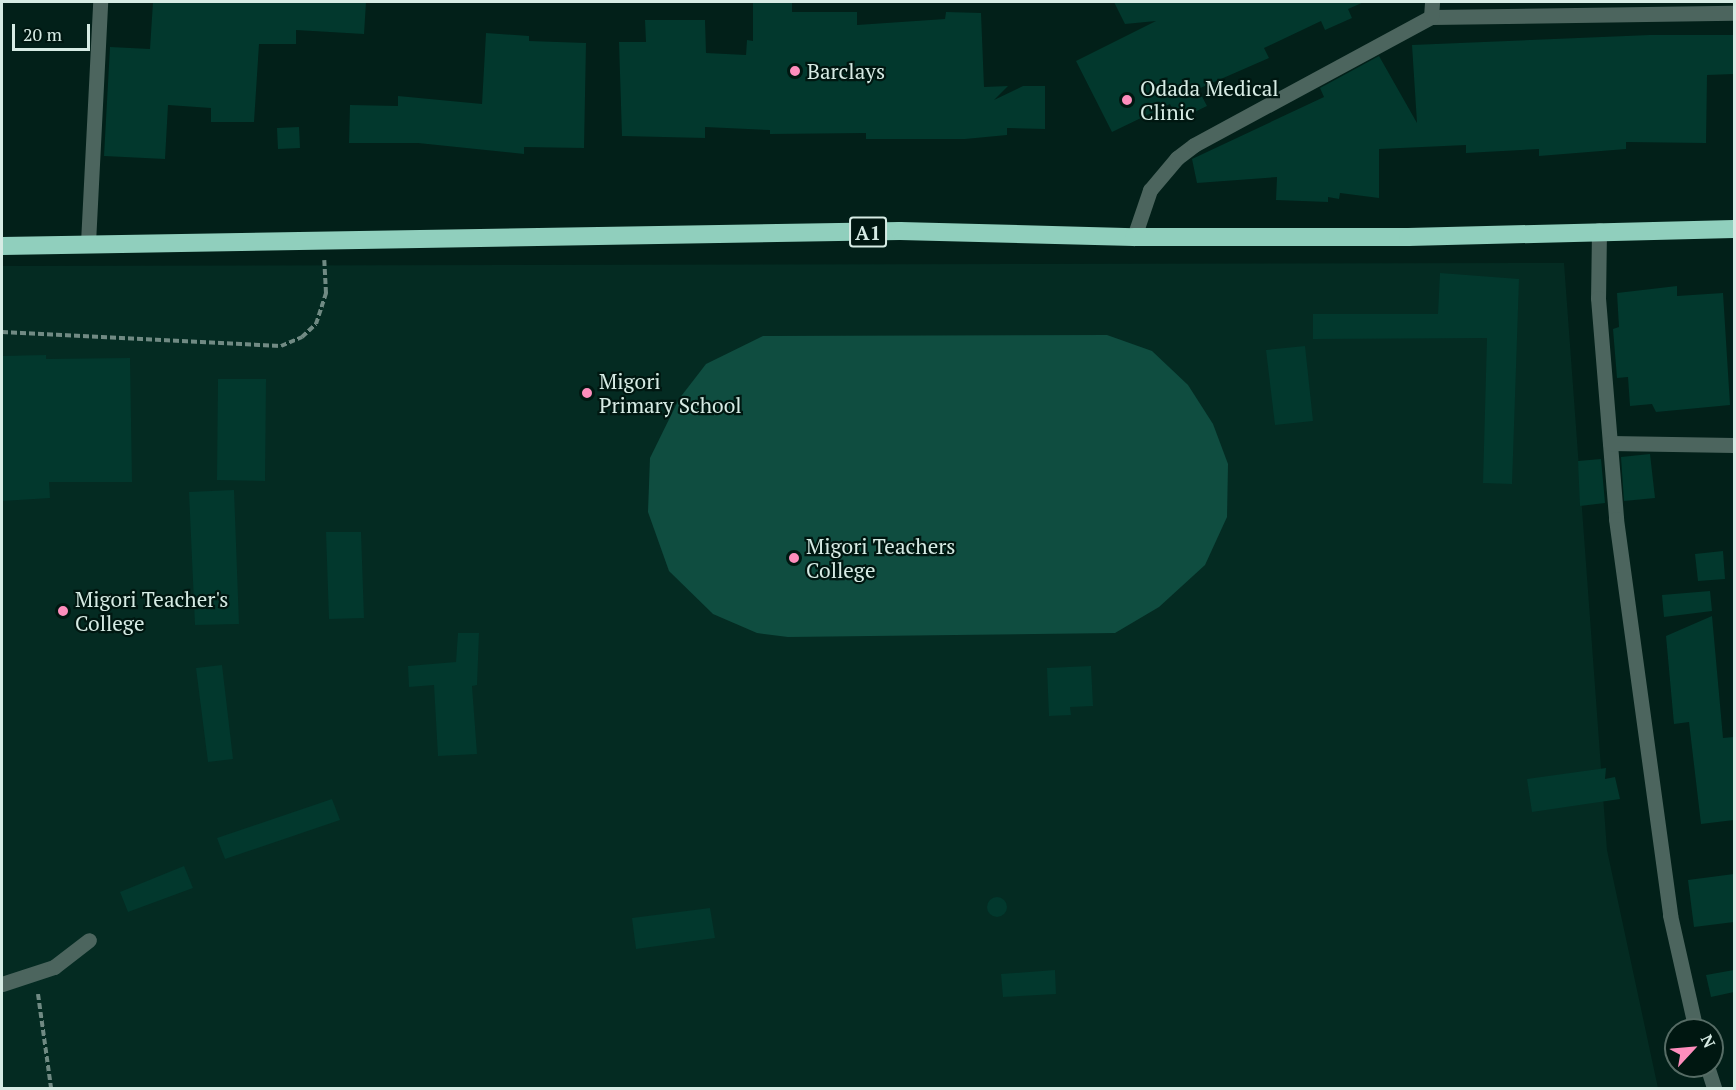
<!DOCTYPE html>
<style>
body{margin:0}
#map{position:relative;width:1736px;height:1090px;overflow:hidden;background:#022019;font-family:"PT Serif",serif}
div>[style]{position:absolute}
.built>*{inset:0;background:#042b22}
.green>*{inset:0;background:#0f4d40}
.building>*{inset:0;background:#02382d}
.round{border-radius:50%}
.path>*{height:4px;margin-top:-2px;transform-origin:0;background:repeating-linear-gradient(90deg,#708a83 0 6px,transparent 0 9px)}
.minor>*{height:15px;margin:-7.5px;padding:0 7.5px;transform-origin:7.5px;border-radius:7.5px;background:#4c655e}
.highway>*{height:18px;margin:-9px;padding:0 9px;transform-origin:9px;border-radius:9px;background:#90cfbd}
.dots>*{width:16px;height:16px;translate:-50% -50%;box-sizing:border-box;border:3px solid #001711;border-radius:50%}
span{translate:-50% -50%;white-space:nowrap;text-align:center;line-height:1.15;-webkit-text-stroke:4.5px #001711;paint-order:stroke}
.shield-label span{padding:2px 4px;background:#001711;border:2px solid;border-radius:4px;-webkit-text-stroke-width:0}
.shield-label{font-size:20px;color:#d6ebe4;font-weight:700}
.poi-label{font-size:21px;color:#d6ebe4}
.left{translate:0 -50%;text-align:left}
.frame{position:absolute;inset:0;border:3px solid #d6ebe4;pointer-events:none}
.north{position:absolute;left:1664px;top:1018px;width:60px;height:60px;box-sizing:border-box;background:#001711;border:2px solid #566c65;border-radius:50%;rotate:64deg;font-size:16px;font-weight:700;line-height:24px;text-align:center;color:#d6ebe4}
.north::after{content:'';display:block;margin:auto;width:21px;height:27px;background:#fe8ebd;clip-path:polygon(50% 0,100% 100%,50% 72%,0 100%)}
.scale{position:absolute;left:12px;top:24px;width:78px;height:27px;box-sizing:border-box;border:3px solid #d6ebe4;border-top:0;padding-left:8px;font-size:18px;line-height:21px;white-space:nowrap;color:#d6ebe4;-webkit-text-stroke:4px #001711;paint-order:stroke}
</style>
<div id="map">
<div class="built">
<i style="clip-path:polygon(1564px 263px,1607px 850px,1658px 1088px,2px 1088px,2px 266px)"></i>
</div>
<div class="green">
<i style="clip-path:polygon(1107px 335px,1152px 351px,1188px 385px,1213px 424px,1228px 464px,1227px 517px,1205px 565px,1159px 607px,1115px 633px,788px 637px,757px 633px,713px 614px,669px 571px,648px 512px,650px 458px,679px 399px,706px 364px,763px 336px)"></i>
</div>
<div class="building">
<i style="clip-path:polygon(153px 2px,366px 2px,364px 34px,296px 30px,296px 44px,259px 44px,254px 122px,211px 122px,211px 108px,168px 105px,165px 159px,104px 156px,110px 47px,150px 49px)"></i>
<i style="clip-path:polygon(753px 2px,792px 2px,792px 12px,857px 12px,857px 25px,945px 19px,946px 12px,981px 13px,984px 87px,1008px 86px,994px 100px,1023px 86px,1045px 86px,1045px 129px,1007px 128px,1007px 135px,965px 139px,866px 139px,866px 133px,770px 134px,770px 130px,705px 127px,705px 138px,622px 136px,619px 42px,646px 42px,645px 20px,705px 20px,706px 53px,746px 55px,747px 40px,753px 41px)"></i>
<i style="clip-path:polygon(1114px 2px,1364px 2px,1348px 9px,1352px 18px,1325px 30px,1321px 21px,1264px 48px,1269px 58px,1198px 89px,1207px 106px,1178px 120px,1170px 104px,1112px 132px,1076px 61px,1156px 21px,1125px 24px)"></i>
<i style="clip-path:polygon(486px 33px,529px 36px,529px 41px,586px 43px,584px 148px,524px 147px,524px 154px,418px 143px,349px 143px,350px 105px,398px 106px,398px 96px,482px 104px)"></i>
<i style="clip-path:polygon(1650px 35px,1734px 35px,1734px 74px,1707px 75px,1706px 143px,1626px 142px,1626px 149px,1539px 156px,1539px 149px,1466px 153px,1466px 145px,1379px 149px,1379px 198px,1340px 193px,1339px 199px,1328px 197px,1328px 202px,1276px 200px,1277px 177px,1197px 183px,1192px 159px,1324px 97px,1320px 88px,1379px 56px,1417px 123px,1412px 45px)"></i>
<i style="clip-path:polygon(299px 127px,300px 148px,278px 149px,277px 128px)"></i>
<i style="clip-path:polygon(1440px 273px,1519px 279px,1512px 484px,1483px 483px,1487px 338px,1313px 339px,1313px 314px,1438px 314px)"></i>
<i style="clip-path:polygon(1677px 286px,1677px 296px,1723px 293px,1730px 405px,1656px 412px,1652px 404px,1630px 406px,1628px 377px,1617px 378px,1613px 329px,1619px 327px,1617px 293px)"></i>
<i style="clip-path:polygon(1305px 346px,1313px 421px,1275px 425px,1266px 350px)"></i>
<i style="clip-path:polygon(46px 355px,46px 359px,130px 358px,132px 482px,49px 482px,50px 498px,2px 501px,2px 356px)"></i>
<i style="clip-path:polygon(218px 379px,266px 379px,265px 481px,217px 480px)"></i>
<i style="clip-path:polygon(1650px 454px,1655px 498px,1624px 501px,1621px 457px)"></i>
<i style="clip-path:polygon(1601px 459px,1605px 503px,1580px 506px,1578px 461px)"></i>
<i style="clip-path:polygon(234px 490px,239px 624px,195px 625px,189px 492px)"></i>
<i style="clip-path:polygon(326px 532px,361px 532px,364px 618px,329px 619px)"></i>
<i style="clip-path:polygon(1723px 551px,1725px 579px,1698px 581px,1695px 554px)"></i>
<i style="clip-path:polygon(1710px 591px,1712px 611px,1664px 617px,1662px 595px)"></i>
<i style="clip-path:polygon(1712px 616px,1723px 738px,1734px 737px,1734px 820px,1701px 824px,1689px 722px,1674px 724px,1666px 636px)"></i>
<i style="clip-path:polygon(458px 633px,479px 633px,477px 685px,472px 686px,477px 754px,438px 756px,434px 685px,409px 687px,408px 666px,456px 662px)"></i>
<i style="clip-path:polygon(222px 665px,233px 759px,208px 762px,196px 668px)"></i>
<i style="clip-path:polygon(1091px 666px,1093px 706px,1070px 707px,1071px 715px,1049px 716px,1047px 668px)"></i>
<i style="clip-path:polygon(1606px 768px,1605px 779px,1615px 777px,1620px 799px,1532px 812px,1527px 779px)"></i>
<i style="clip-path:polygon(332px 799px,340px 820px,225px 859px,217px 838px)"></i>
<i style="clip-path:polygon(184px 866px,193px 888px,128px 912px,120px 892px)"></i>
<i style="clip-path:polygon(1734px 874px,1734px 922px,1694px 927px,1688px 880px)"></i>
<i class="round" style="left:987px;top:897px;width:20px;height:20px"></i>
<i style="clip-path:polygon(710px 908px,715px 938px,636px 949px,632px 918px)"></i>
<i style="clip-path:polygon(1055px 970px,1056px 994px,1003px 997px,1001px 974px)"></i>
<i style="clip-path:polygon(1734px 970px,1734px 992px,1711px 997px,1706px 975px)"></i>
</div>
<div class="path">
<i style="left:2px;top:332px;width:279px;rotate:2.9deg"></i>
<i style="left:281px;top:346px;width:23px;rotate:-23deg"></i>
<i style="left:302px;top:337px;width:19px;rotate:-43deg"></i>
<i style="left:316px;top:324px;width:33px;rotate:-72deg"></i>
<i style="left:326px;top:293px;width:33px;rotate:-93deg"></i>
<i style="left:38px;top:994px;width:95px;rotate:82.1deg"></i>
</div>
<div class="minor">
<i style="left:1431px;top:17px;width:303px;rotate:-0.8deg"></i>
<i style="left:1599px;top:230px;width:68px;rotate:90.8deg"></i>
<i style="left:1598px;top:298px;width:222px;rotate:85.3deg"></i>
<i style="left:1616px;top:519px;width:400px;rotate:82.2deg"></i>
<i style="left:1670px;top:915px;width:118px;rotate:77.3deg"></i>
<i style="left:1134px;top:237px;width:50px;rotate:-71.2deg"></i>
<i style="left:1150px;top:190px;width:42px;rotate:-49.8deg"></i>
<i style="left:1177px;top:158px;width:21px;rotate:-37deg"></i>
<i style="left:1194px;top:145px;width:269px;rotate:-28.4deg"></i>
<i style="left:1431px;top:17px;width:15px;rotate:-86deg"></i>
<i style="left:88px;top:243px;width:241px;rotate:-87.1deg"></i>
<i style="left:1610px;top:443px;width:124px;rotate:0.9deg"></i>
<i style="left:2px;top:984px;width:55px;rotate:-18.1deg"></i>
<i style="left:54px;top:967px;width:44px;rotate:-37.6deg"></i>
<i style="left:1707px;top:1066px;width:23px;rotate:72deg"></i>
</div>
<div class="highway">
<i style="left:2px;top:246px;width:898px;rotate:-0.96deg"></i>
<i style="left:900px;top:231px;width:234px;rotate:1.5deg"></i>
<i style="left:1134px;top:237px;width:274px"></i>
<i style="left:1408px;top:237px;width:326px;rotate:-1.4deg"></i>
</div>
<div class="dots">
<i style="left:795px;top:71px;background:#fe8ebd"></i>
<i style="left:1127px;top:100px;background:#fe8ebd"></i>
<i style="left:587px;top:393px;background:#fe8ebd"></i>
<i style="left:794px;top:558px;background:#fe8ebd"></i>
<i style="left:63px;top:611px;background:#fe8ebd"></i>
</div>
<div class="shield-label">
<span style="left:868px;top:232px">A1</span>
</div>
<div class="poi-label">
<span class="left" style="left:807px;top:71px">Barclays</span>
<span class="left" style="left:1140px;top:100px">Odada Medical<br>Clinic</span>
<span class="left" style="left:599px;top:393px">Migori<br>Primary School</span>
<span class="left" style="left:806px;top:558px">Migori Teachers<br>College</span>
<span class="left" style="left:75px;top:611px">Migori Teacher's<br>College</span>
</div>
<div class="frame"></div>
<div class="north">N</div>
<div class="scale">20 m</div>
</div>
